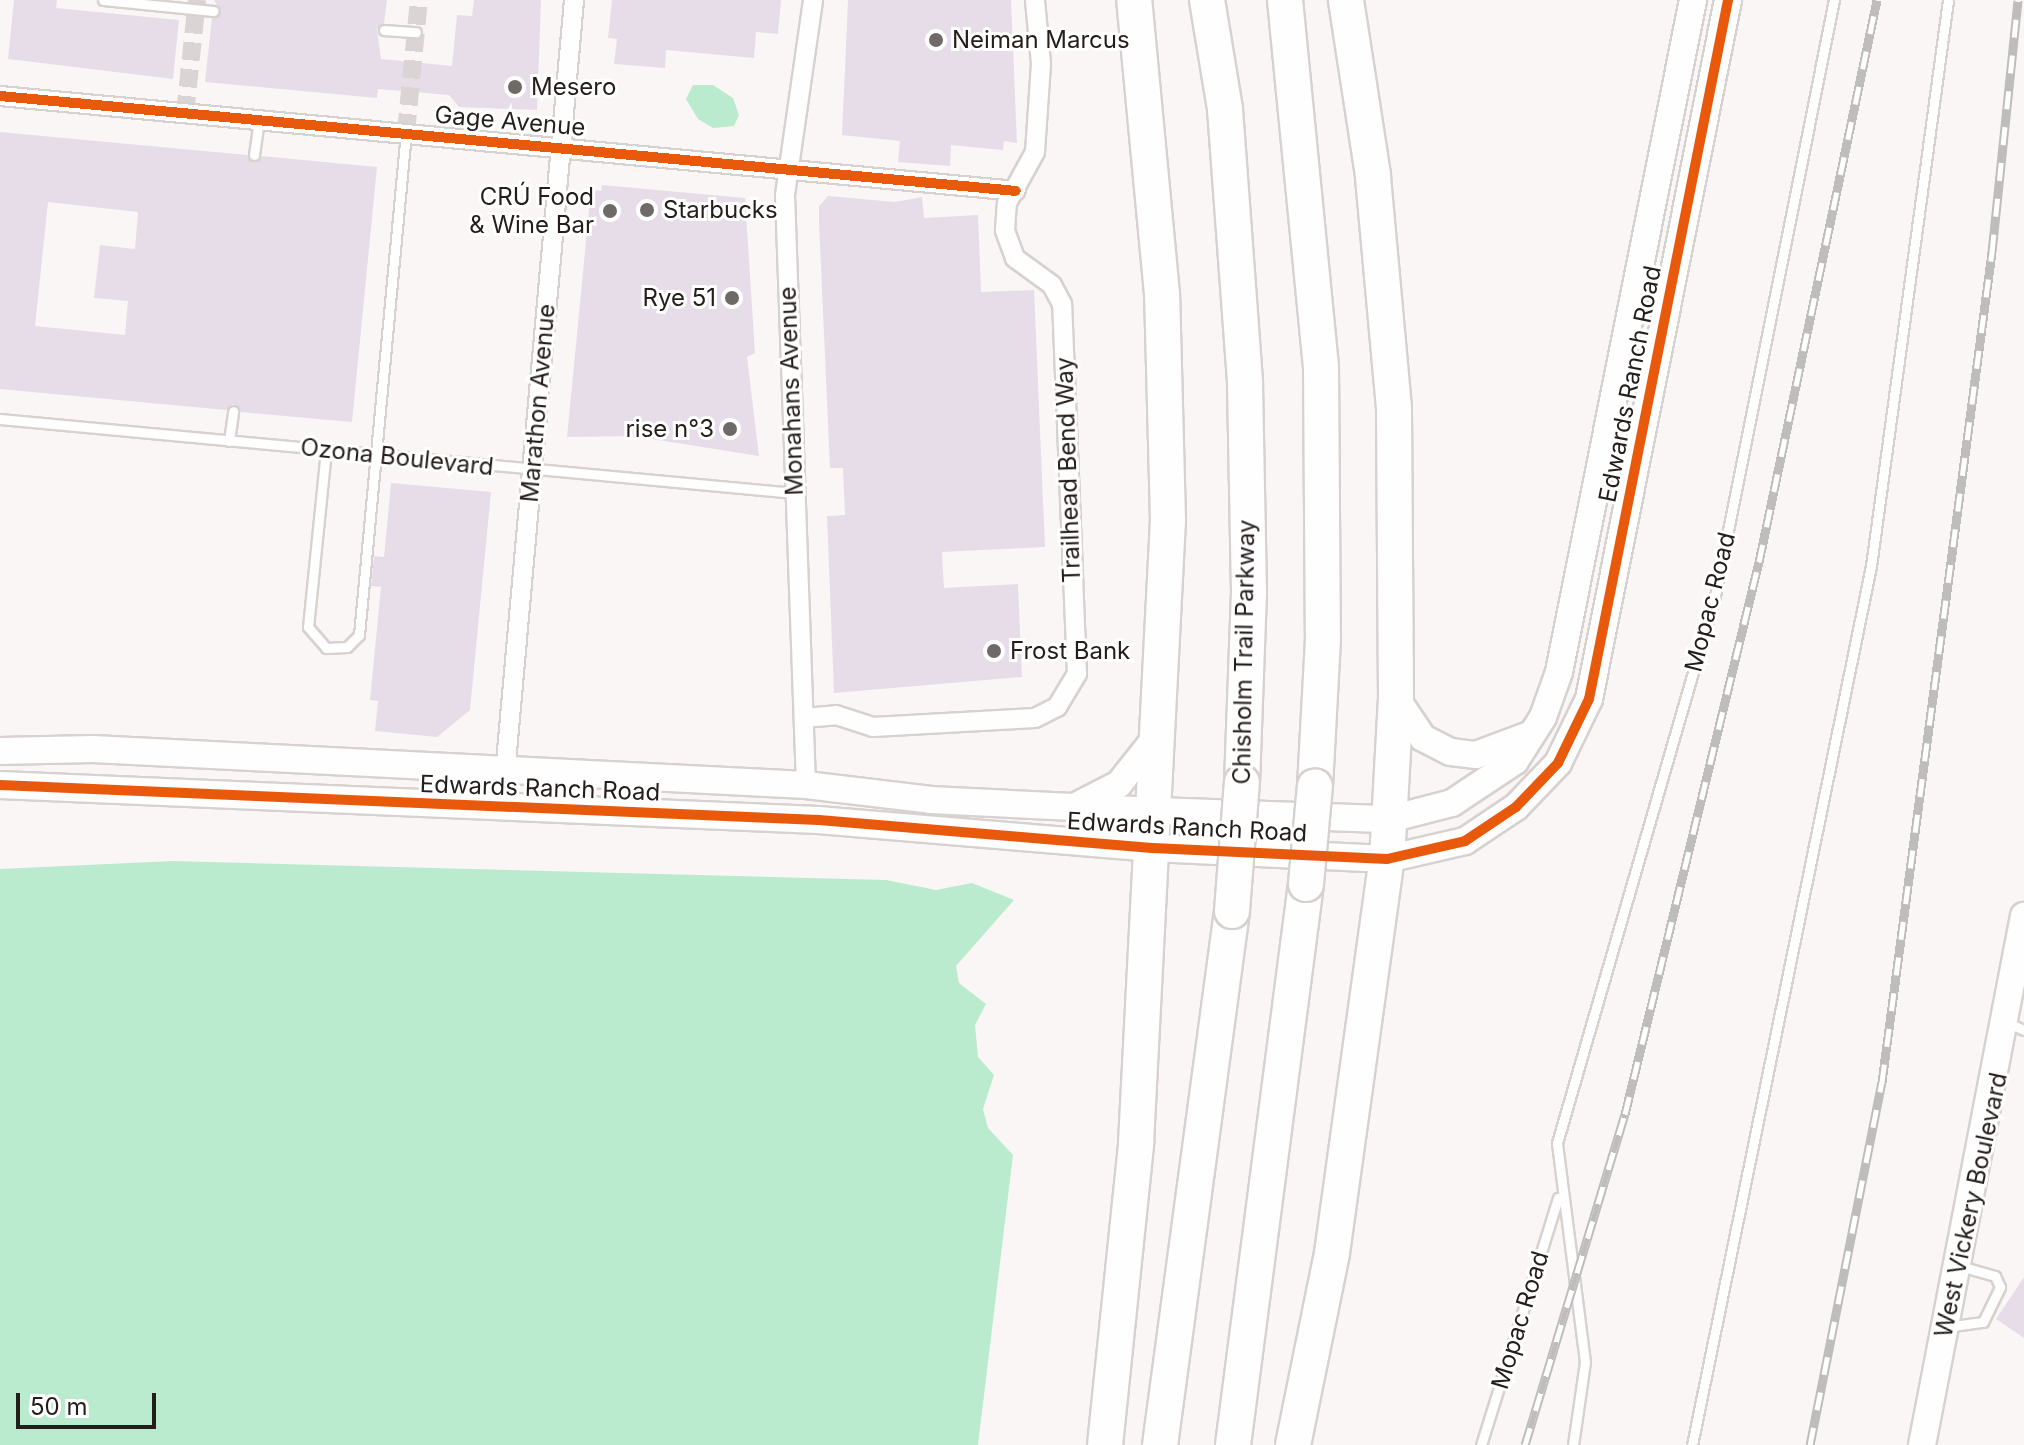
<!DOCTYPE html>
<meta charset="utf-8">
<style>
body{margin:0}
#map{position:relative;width:2024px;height:1445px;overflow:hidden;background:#faf6f5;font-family:Inter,sans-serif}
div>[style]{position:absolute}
.green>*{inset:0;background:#bbebce}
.building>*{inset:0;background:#e6dde9}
.street-tunnel>*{height:18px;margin-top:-9px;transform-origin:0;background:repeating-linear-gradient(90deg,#dad5d4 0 18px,transparent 0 27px)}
.roads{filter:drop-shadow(2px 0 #d7d1cf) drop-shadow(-2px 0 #d7d1cf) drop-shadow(0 2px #d7d1cf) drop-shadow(0 -2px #d7d1cf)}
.lane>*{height:9px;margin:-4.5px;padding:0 4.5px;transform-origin:4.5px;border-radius:4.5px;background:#fefefe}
.street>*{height:18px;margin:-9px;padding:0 9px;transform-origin:9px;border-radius:9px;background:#fefefe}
.secondary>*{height:26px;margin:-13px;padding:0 13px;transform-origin:13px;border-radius:13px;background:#fefefe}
.highway>*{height:34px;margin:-17px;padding:0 17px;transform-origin:17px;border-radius:17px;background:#fefefe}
.rail>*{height:9px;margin-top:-4.5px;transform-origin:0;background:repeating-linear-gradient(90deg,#fff 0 18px,#bebdbc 0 36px);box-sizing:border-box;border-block:2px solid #bebdbc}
.bridges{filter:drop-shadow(2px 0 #d7d1cf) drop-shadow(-2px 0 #d7d1cf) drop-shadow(0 2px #d7d1cf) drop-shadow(0 -2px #d7d1cf)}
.highway-bridge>*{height:34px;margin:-17px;padding:0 17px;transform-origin:17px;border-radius:17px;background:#fefefe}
.cycleway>*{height:10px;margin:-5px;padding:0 5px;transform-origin:5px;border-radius:5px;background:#e8590c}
.dots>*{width:22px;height:22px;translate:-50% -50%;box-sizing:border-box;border:4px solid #fff;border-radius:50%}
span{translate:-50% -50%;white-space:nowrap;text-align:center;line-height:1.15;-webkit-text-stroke:6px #fff;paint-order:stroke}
.poi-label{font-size:24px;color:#241d1a}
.left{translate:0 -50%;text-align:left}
.right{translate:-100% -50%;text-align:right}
.street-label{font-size:24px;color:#241d1a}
.scale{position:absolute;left:16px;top:1393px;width:140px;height:36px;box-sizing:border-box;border:4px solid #241d1a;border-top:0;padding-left:10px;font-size:24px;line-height:28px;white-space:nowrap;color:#241d1a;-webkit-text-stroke:6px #fff;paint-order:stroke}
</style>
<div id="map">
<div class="green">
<i style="clip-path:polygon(693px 85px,713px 85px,733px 98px,739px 115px,734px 126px,713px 128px,698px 119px,686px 99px)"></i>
<i style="clip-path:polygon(173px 861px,886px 880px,936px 890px,972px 883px,1014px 900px,956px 966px,959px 983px,986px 1004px,975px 1025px,978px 1057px,994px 1075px,983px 1109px,988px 1128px,1013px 1155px,978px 1445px,0 1445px,0 869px)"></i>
</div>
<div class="building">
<i style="clip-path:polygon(14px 0,57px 0,56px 8px,179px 20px,173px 79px,8px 59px)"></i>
<i style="clip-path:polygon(214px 0,387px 0,384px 23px,377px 29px,381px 59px,452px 66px,457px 15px,472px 16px,474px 0,541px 0,537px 110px,459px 107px,449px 95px,378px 89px,377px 98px,205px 82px,212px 18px,220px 11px)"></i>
<i style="clip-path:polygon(612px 0,781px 0,778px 34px,756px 32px,754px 58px,666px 50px,665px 68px,614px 64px,617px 39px,608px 38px)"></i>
<i style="clip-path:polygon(848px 0,1011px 0,1017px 143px,1004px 141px,1003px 150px,951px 145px,950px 166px,898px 162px,900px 141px,842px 135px)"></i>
<i style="clip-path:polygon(evenodd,0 132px,247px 155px,254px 162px,261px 156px,377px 167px,352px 422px,240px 412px,233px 404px,226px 410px,0 389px,0 132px,48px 202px,138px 212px,135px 249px,100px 245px,94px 298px,128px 301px,125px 335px,35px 326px,48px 202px)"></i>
<i style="clip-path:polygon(602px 185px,745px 198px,755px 353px,747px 357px,759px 456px,633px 436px,567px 437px,591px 190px,601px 191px)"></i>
<i style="clip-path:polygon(828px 196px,895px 202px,922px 197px,924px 218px,978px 215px,981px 292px,1034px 290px,1045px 547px,942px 552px,944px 588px,1018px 584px,1022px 677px,834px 693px,827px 516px,845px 515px,843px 468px,830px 468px,819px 223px,819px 206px)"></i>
<i style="clip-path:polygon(391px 483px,491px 492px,470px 710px,437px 737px,375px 731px,378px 701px,370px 700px,381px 587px,371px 586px,374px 556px,384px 557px)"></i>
<i style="clip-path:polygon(2024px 1277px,2024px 1338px,1996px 1319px)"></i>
</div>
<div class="street-tunnel">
<i style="left:185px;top:114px;width:115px;rotate:-84deg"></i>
<i style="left:406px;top:132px;width:133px;rotate:-84.4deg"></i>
</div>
<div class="roads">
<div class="lane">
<i style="left:103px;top:0;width:111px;rotate:5.7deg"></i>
<i style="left:384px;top:30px;width:32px;rotate:4deg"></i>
<i style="left:254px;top:155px;width:35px;rotate:-82deg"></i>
<i style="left:0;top:419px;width:798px;rotate:5.32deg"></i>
<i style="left:229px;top:441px;width:30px;rotate:-82deg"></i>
<i style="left:326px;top:450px;width:178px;rotate:95.8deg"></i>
<i style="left:308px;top:627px;width:28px;rotate:49deg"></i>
<i style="left:326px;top:648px;width:21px;rotate:-3deg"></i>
<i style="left:347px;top:647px;width:17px;rotate:-45deg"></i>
<i style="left:359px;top:635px;width:505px;rotate:-84.66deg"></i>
<i style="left:2008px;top:1023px;width:17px;rotate:24deg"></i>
<i style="left:1946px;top:1327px;width:37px;rotate:-8deg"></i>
<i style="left:1983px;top:1322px;width:39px;rotate:-64deg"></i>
<i style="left:2000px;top:1287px;width:12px;rotate:-114deg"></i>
<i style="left:1995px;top:1276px;width:37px;rotate:-164deg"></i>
<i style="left:1481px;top:1445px;width:259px;rotate:-72.7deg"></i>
<i style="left:1573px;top:1445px;width:84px;rotate:-81.8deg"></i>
<i style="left:1585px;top:1362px;width:221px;rotate:-97.3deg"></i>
<i style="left:1557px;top:1143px;width:569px;rotate:-73.89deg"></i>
<i style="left:1715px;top:596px;width:608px;rotate:-78.71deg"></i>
<i style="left:1692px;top:1445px;width:897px;rotate:-78.49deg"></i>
<i style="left:1871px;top:566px;width:571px;rotate:-82.25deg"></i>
</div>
<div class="street">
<i style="left:0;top:96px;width:1020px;rotate:5.34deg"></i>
<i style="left:804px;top:718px;width:32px;rotate:-5deg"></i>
<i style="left:836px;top:715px;width:39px;rotate:18deg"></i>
<i style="left:873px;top:727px;width:162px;rotate:-3.2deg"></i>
<i style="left:1035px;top:718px;width:25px;rotate:-27deg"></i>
<i style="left:1057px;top:707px;width:39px;rotate:-59deg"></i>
<i style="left:1077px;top:674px;width:370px;rotate:-92.3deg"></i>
<i style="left:1062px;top:304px;width:21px;rotate:-118deg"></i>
<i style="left:1052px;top:285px;width:46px;rotate:-143.9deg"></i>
<i style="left:1015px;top:258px;width:30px;rotate:-110deg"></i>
<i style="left:1005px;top:230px;width:27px;rotate:-86deg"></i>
<i style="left:1007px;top:203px;width:58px;rotate:-61.2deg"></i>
<i style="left:1035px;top:152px;width:88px;rotate:-86.1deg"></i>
<i style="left:1041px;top:64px;width:64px;rotate:-95.4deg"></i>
<i style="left:806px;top:785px;width:590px;rotate:-92.04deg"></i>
<i style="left:785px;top:195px;width:197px;rotate:-81.8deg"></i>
<i style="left:502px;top:807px;width:810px;rotate:-84.9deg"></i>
</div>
<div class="secondary">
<i style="left:1396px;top:698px;width:48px;rotate:56deg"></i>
<i style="left:1423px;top:738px;width:31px;rotate:27deg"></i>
<i style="left:1451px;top:752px;width:25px;rotate:7deg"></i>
<i style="left:1476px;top:755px;width:60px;rotate:-20.6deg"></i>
<i style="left:0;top:751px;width:93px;rotate:-1.2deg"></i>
<i style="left:93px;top:749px;width:714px;rotate:2.89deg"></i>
<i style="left:806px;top:785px;width:126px;rotate:6.8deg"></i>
<i style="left:931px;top:800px;width:225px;rotate:2.8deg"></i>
<i style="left:1156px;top:811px;width:234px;rotate:2deg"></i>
<i style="left:1390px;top:819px;width:64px;rotate:-14.5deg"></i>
<i style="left:1452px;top:803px;width:76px;rotate:-33.7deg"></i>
<i style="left:1515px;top:761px;width:52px;rotate:-57.5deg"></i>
<i style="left:1543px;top:717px;width:48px;rotate:-70.4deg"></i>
<i style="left:1559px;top:672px;width:685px;rotate:-78.72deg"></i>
<i style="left:0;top:785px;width:819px;rotate:2.45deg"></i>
<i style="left:818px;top:820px;width:336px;rotate:4.8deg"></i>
<i style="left:1153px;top:848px;width:234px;rotate:2.7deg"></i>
<i style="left:1387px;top:859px;width:80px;rotate:-13deg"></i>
<i style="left:1465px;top:841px;width:61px;rotate:-33.7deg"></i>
<i style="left:1516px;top:807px;width:61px;rotate:-46.3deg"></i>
<i style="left:1558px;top:763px;width:71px;rotate:-64.2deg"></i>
<i style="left:1589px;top:699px;width:713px;rotate:-78.75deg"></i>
<i style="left:1078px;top:805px;width:46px;rotate:-27.1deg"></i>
<i style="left:1119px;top:784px;width:63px;rotate:-51.5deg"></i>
<i style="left:1922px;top:1445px;width:539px;rotate:-79.09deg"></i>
</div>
<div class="highway">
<i style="left:1207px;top:0;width:110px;rotate:80.6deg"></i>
<i style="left:1225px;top:109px;width:276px;rotate:85.8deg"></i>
<i style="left:1245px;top:384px;width:208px;rotate:88.9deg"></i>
<i style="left:1249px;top:592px;width:190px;rotate:92.1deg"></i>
<i style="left:1285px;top:0;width:369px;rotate:84.4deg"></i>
<i style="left:1321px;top:367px;width:272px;rotate:89.6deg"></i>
<i style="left:1323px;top:639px;width:147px;rotate:93.1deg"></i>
<i style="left:1105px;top:1445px;width:304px;rotate:-84.1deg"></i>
<i style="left:1136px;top:1143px;width:624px;rotate:-87.06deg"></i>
<i style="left:1168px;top:520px;width:226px;rotate:-91.5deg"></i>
<i style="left:1162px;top:294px;width:295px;rotate:-95.4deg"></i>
<i style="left:1160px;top:1445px;width:539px;rotate:-82.32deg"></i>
<i style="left:1233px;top:1445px;width:566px;rotate:-82.59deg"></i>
<i style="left:1293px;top:1445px;width:196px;rotate:-78.5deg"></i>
<i style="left:1332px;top:1253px;width:398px;rotate:-82.1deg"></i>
<i style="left:1387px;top:859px;width:161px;rotate:-86.8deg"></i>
<i style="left:1396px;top:698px;width:290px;rotate:-90.4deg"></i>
<i style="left:1394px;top:408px;width:234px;rotate:-95.2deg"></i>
<i style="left:1373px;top:175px;width:177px;rotate:-98.8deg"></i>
</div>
</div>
<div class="rail">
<i style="left:1525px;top:1445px;width:346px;rotate:-73.2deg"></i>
<i style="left:1625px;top:1114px;width:568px;rotate:-76.36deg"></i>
<i style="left:1759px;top:562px;width:574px;rotate:-78.14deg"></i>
<i style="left:1810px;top:1445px;width:370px;rotate:-78.8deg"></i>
<i style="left:1882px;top:1082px;width:837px;rotate:-82.45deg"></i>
<i style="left:1992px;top:252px;width:253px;rotate:-84.1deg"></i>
</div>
<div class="bridges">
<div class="highway-bridge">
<i style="left:1306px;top:884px;width:98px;rotate:-84.8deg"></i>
<i style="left:1232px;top:911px;width:129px;rotate:-85.6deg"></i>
</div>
</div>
<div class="cycleway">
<i style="left:0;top:96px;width:1020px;rotate:5.34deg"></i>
<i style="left:0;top:785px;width:819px;rotate:2.45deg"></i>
<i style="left:818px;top:820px;width:336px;rotate:4.8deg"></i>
<i style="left:1153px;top:848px;width:234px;rotate:2.7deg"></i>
<i style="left:1387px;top:859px;width:80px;rotate:-13deg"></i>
<i style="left:1465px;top:841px;width:61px;rotate:-33.7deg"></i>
<i style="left:1516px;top:807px;width:61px;rotate:-46.3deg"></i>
<i style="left:1558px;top:763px;width:71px;rotate:-64.2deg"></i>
<i style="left:1589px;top:699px;width:713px;rotate:-78.75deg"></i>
</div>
<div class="dots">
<i style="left:936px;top:40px;background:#6f6967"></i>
<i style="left:515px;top:87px;background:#6f6967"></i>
<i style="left:647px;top:210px;background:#6f6967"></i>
<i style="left:610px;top:211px;background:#6f6967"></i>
<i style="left:732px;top:298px;background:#6f6967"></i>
<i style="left:730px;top:429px;background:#6f6967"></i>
<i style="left:994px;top:651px;background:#6f6967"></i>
</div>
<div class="poi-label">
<span class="left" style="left:952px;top:40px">Neiman Marcus</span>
<span class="left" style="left:531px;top:87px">Mesero</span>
<span class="right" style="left:594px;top:211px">CRÚ Food<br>&amp; Wine Bar</span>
<span class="left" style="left:663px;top:210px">Starbucks</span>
<span class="right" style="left:716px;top:298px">Rye 51</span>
<span class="right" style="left:714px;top:429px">rise n°3</span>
<span class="left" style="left:1010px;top:651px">Frost Bank</span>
</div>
<div class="street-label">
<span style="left:510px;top:121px;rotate:5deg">Gage Avenue</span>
<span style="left:1630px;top:384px;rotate:-79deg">Edwards Ranch Road</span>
<span style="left:791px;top:391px;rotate:-92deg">Monahans Avenue</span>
<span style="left:538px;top:403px;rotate:-85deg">Marathon Avenue</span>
<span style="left:397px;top:457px;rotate:6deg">Ozona Boulevard</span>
<span style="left:1068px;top:470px;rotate:-92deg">Trailhead Bend Way</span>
<span style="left:1710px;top:602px;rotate:-76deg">Mopac Road</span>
<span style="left:1244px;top:652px;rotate:-89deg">Chisholm Trail Parkway</span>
<span style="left:540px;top:788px;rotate:2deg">Edwards Ranch Road</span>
<span style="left:1187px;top:827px;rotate:3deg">Edwards Ranch Road</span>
<span style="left:1971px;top:1205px;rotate:-78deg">West Vickery Boulevard</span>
<span style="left:1520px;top:1320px;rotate:-73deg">Mopac Road</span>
</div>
<div class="scale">50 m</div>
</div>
